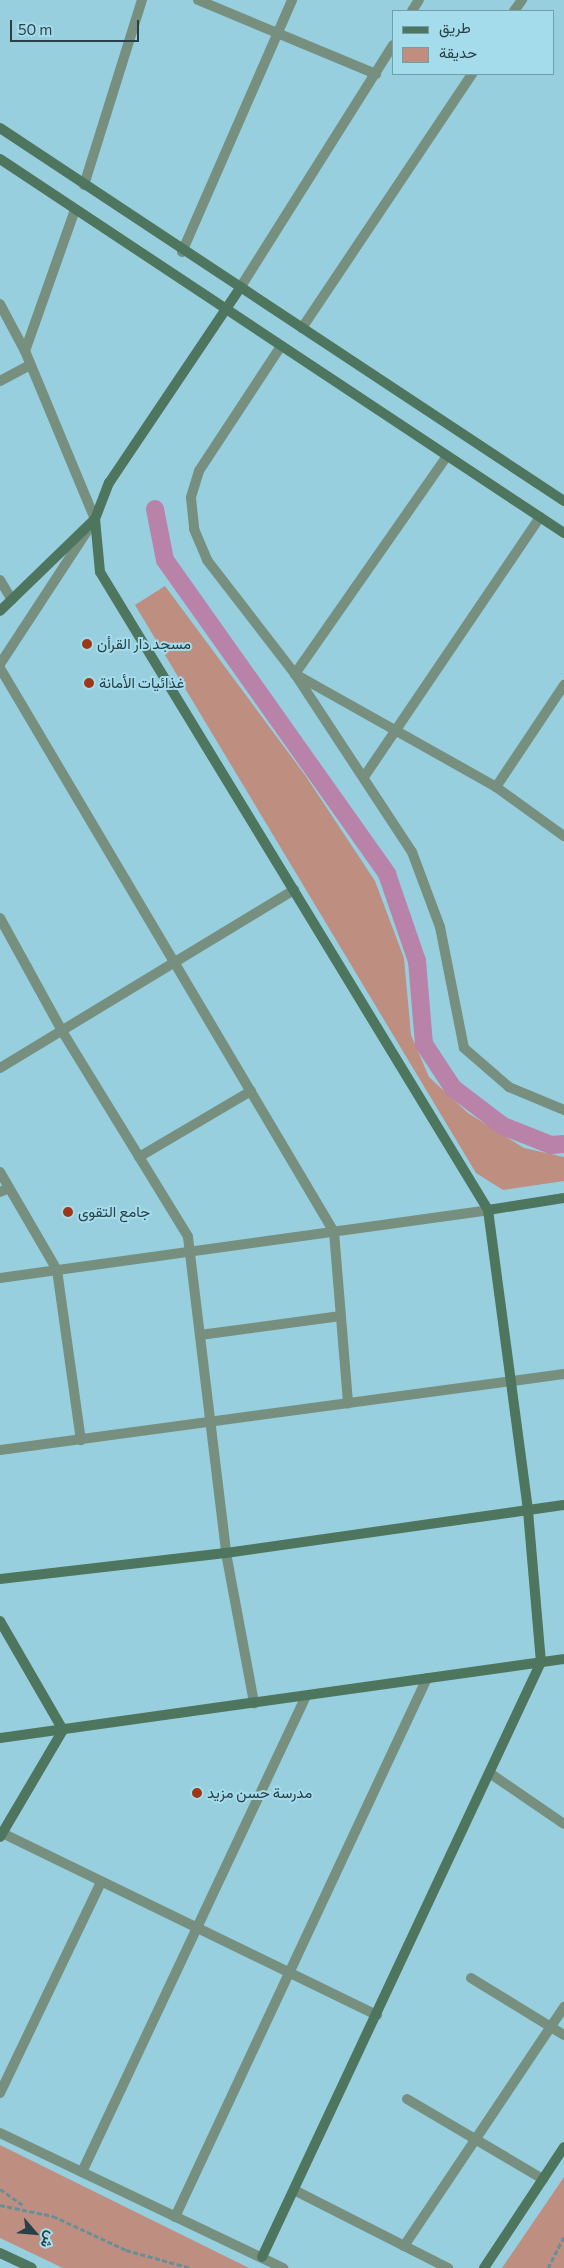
<!DOCTYPE html>
<meta charset="utf-8">
<style>
body{margin:0}
#map{position:relative;width:564px;height:2268px;overflow:hidden;background:#98cfde;font-family:Commissioner,Vazirmatn,sans-serif}
div>[style]{position:absolute}
.green>*{inset:0;background:#be8e80}
.canal>*{height:18px;margin:-9px;padding:0 9px;transform-origin:9px;border-radius:9px;background:#b882a9}
.path>*{height:3px;margin-top:-1.5px;transform-origin:0;background:repeating-linear-gradient(90deg,#668f9a 0 5px,transparent 0 7.5px)}
.street>*{height:10px;margin:-5px;padding:0 5px;transform-origin:5px;border-radius:5px;background:#768f7f}
.secondary>*{height:10px;margin:-5px;padding:0 5px;transform-origin:5px;border-radius:5px;background:#4e755d}
.dots>*{width:14px;height:14px;translate:-50% -50%;box-sizing:border-box;border:2px solid #a5dceb;border-radius:50%}
span{translate:-50% -50%;white-space:nowrap;text-align:center;line-height:1.15;-webkit-text-stroke:4px #a5dceb;paint-order:stroke}
.poi-label{font-size:15px;color:#294046}
.left{translate:0 -50%;text-align:left}
.legend{position:absolute;left:392px;top:10px;width:162px;height:65px;box-sizing:border-box;background:#a5dceb;border:1px solid #739ea9;margin:0;padding:6px 9px;list-style:none;font-size:15px;color:#294046}
.legend li{display:flex;align-items:center;gap:10px;height:25px}
.legend b{width:25px;border:1px solid #739ea9}
.north{position:absolute;left:10px;top:2208px;width:50px;height:50px;-webkit-text-stroke:4px #a5dceb;paint-order:stroke;rotate:117deg;font-size:14px;font-weight:700;line-height:20px;text-align:center;color:#294046}
.north::after{content:'';display:block;margin:auto;width:18px;height:22px;background:#294046;clip-path:polygon(50% 0,100% 100%,50% 72%,0 100%)}
.scale{position:absolute;left:10px;top:20px;width:129px;height:22px;box-sizing:border-box;border:2px solid #294046;border-top:0;padding-left:6px;font-size:15px;line-height:18px;white-space:nowrap;color:#294046;-webkit-text-stroke:4px #a5dceb;paint-order:stroke}
</style>
<div id="map">
<div class="green">
<i style="clip-path:polygon(165px 586px,305px 775px,375px 881px,404px 958px,411px 1035px,429px 1077px,468px 1113px,524px 1148px,564px 1157px,564px 1181px,503px 1190px,476px 1173px,135px 605px)"></i>
<i style="clip-path:polygon(0 2145px,249px 2268px,63px 2268px,0 2238px)"></i>
<i style="clip-path:polygon(564px 2177px,564px 2268px,502px 2268px)"></i>
</div>
<div class="canal">
<i style="left:155px;top:509px;width:52px;rotate:78.9deg"></i>
<i style="left:165px;top:560px;width:385px;rotate:54.7deg"></i>
<i style="left:387px;top:874px;width:92px;rotate:71deg"></i>
<i style="left:417px;top:961px;width:83px;rotate:85.2deg"></i>
<i style="left:424px;top:1044px;width:53px;rotate:56.6deg"></i>
<i style="left:453px;top:1088px;width:63px;rotate:37.2deg"></i>
<i style="left:503px;top:1126px;width:52px;rotate:21.6deg"></i>
<i style="left:551px;top:1145px;width:13px;rotate:-4deg"></i>
</div>
<div class="path">
<i style="left:0;top:2189px;width:29px;rotate:35deg"></i>
<i style="left:0;top:2205px;width:54px;rotate:11.7deg"></i>
<i style="left:53px;top:2216px;width:81px;rotate:25deg"></i>
<i style="left:126px;top:2250px;width:67px;rotate:15.5deg"></i>
<i style="left:548px;top:2268px;width:35px;rotate:-63deg"></i>
</div>
<div class="street">
<i style="left:198px;top:0;width:193px;rotate:22.6deg"></i>
<i style="left:412px;top:11px;width:13px;rotate:-58deg"></i>
<i style="left:514px;top:11px;width:14px;rotate:-54deg"></i>
<i style="left:84px;top:185px;width:194px;rotate:-72.6deg"></i>
<i style="left:182px;top:252px;width:275px;rotate:-66.4deg"></i>
<i style="left:240px;top:288px;width:287px;rotate:-57.8deg"></i>
<i style="left:0;top:304px;width:53px;rotate:62deg"></i>
<i style="left:25px;top:351px;width:182px;rotate:67.4deg"></i>
<i style="left:95px;top:519px;width:173px;rotate:123.2deg"></i>
<i style="left:302px;top:328px;width:306px;rotate:-56.2deg"></i>
<i style="left:281px;top:346px;width:149px;rotate:123.3deg"></i>
<i style="left:199px;top:471px;width:28px;rotate:107deg"></i>
<i style="left:191px;top:498px;width:31px;rotate:84deg"></i>
<i style="left:194px;top:529px;width:34px;rotate:67deg"></i>
<i style="left:207px;top:560px;width:144px;rotate:52.3deg"></i>
<i style="left:295px;top:674px;width:213px;rotate:56.7deg"></i>
<i style="left:412px;top:852px;width:80px;rotate:69.5deg"></i>
<i style="left:440px;top:927px;width:123px;rotate:78.8deg"></i>
<i style="left:464px;top:1048px;width:60px;rotate:40.9deg"></i>
<i style="left:509px;top:1087px;width:60px;rotate:22.7deg"></i>
<i style="left:25px;top:351px;width:150px;rotate:-70.5deg"></i>
<i style="left:0;top:381px;width:34px;rotate:-28deg"></i>
<i style="left:447px;top:456px;width:266px;rotate:124.9deg"></i>
<i style="left:295px;top:674px;width:231px;rotate:29.3deg"></i>
<i style="left:496px;top:787px;width:84px;rotate:35.8deg"></i>
<i style="left:0;top:580px;width:23px;rotate:59deg"></i>
<i style="left:0;top:668px;width:655px;rotate:59.37deg"></i>
<i style="left:334px;top:1232px;width:172px;rotate:85.3deg"></i>
<i style="left:364px;top:777px;width:314px;rotate:-55.9deg"></i>
<i style="left:496px;top:787px;width:123px;rotate:-56.3deg"></i>
<i style="left:0;top:918px;width:129px;rotate:61.2deg"></i>
<i style="left:62px;top:1031px;width:241px;rotate:58.5deg"></i>
<i style="left:188px;top:1237px;width:318px;rotate:83.1deg"></i>
<i style="left:226px;top:1553px;width:153px;rotate:79.4deg"></i>
<i style="left:0;top:1068px;width:344px;rotate:-31.2deg"></i>
<i style="left:139px;top:1157px;width:130px;rotate:-30.5deg"></i>
<i style="left:0;top:1172px;width:113px;rotate:59.8deg"></i>
<i style="left:57px;top:1270px;width:172px;rotate:82deg"></i>
<i style="left:0;top:1192px;width:10px;rotate:-24deg"></i>
<i style="left:0;top:1278px;width:493px;rotate:-7.9deg"></i>
<i style="left:200px;top:1335px;width:142px;rotate:-7.7deg"></i>
<i style="left:0;top:1450px;width:569px;rotate:-7.67deg"></i>
<i style="left:491px;top:1774px;width:88px;rotate:34.4deg"></i>
<i style="left:2px;top:1833px;width:417px;rotate:25.9deg"></i>
<i style="left:471px;top:1978px;width:109px;rotate:31.5deg"></i>
<i style="left:0;top:2093px;width:234px;rotate:-64.4deg"></i>
<i style="left:407px;top:2099px;width:158px;rotate:30.5deg"></i>
<i style="left:0;top:2133px;width:314px;rotate:25.5deg"></i>
<i style="left:82px;top:2172px;width:526px;rotate:-64.8deg"></i>
<i style="left:294px;top:2190px;width:173px;rotate:26.9deg"></i>
<i style="left:175px;top:2217px;width:595px;rotate:-64.94deg"></i>
<i style="left:404px;top:2246px;width:288px;rotate:-56.2deg"></i>
</div>
<div class="secondary">
<i style="left:0;top:128px;width:676px;rotate:33.48deg"></i>
<i style="left:0;top:159px;width:677px;rotate:33.55deg"></i>
<i style="left:95px;top:519px;width:53px;rotate:84.6deg"></i>
<i style="left:100px;top:572px;width:747px;rotate:58.69deg"></i>
<i style="left:488px;top:1210px;width:304px;rotate:82.4deg"></i>
<i style="left:528px;top:1511px;width:152px;rotate:85.1deg"></i>
<i style="left:541px;top:1662px;width:657px;rotate:115.12deg"></i>
<i style="left:0;top:611px;width:132px;rotate:-44.1deg"></i>
<i style="left:95px;top:519px;width:39px;rotate:-69deg"></i>
<i style="left:109px;top:483px;width:235px;rotate:-56.1deg"></i>
<i style="left:488px;top:1210px;width:77px;rotate:-9deg"></i>
<i style="left:0;top:1579px;width:227px;rotate:-6.6deg"></i>
<i style="left:226px;top:1553px;width:341px;rotate:-8.1deg"></i>
<i style="left:0;top:1621px;width:126px;rotate:60deg"></i>
<i style="left:63px;top:1730px;width:124px;rotate:120.5deg"></i>
<i style="left:0;top:1738px;width:570px;rotate:-7.97deg"></i>
<i style="left:0;top:2253px;width:35px;rotate:25deg"></i>
<i style="left:484px;top:2268px;width:145px;rotate:-56.5deg"></i>
</div>
<div class="dots">
<i style="left:87px;top:644px;background:#9e3718"></i>
<i style="left:89px;top:683px;background:#9e3718"></i>
<i style="left:68px;top:1212px;background:#9e3718"></i>
<i style="left:197px;top:1793px;background:#9e3718"></i>
</div>
<div class="poi-label">
<span class="left" style="left:97px;top:644px">مسجد دار القرأن</span>
<span class="left" style="left:99px;top:683px">غذائيات الأمانة</span>
<span class="left" style="left:78px;top:1212px">جامع التقوى</span>
<span class="left" style="left:207px;top:1793px">مدرسة حسن مزيد</span>
</div>
<ul class="legend">
<li><b style="height:6px;background:#4e755d"></b>طريق</li>
<li><b style="height:14px;background:#be8e80"></b>حديقة</li>
</ul>
<div class="north">ش</div>
<div class="scale">50 m</div>
</div>
